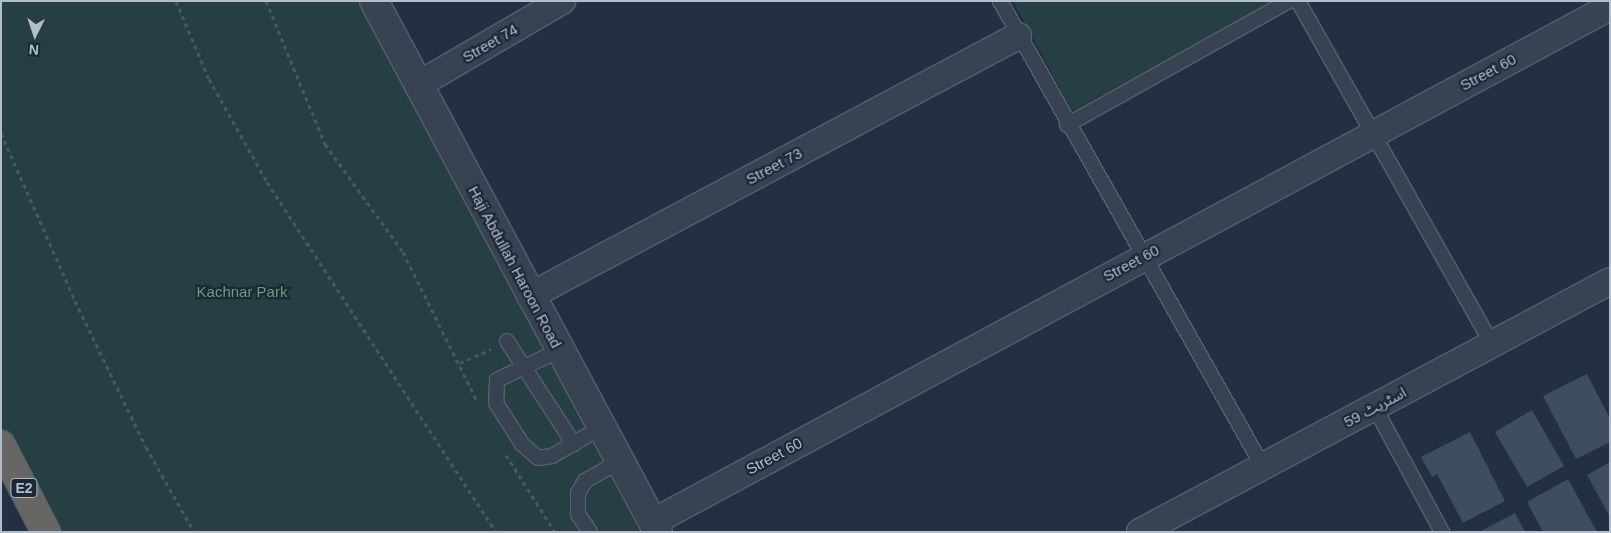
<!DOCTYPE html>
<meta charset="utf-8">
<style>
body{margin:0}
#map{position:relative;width:1611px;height:533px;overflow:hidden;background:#233043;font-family:Arial,"Noto Sans Arabic",sans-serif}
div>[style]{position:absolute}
.green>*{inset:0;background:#253f43}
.building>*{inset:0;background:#3f4d63}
.path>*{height:3px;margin-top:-1.5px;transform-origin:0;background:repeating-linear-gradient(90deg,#435c60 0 4px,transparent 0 8px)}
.roads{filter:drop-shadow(1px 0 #55606f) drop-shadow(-1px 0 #55606f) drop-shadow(0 1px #55606f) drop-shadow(0 -1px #55606f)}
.service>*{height:14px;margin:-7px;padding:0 7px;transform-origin:7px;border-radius:7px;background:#384252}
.minor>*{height:26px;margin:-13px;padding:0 13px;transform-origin:13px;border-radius:13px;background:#384252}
.tertiary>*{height:28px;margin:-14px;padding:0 14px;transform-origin:14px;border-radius:14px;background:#384252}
.trunk>*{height:28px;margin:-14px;padding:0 14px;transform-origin:14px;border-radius:14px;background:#686663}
span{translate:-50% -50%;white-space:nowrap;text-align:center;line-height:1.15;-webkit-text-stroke:4.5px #1c2737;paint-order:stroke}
.shield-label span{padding:1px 4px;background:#1c2737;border:1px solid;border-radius:4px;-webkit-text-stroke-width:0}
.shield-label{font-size:14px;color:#b4bdcc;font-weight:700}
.street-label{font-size:15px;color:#b4bdcc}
.park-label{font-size:15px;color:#699f77}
.frame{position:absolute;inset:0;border:2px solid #b4bdcc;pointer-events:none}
.north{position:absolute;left:10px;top:10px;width:50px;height:50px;-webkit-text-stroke:4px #1c2737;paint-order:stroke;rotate:184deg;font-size:14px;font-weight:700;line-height:20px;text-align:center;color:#b4bdcc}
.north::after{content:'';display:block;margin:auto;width:18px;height:22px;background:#b4bdcc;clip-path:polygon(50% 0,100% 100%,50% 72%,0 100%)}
</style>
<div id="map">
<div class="green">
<i style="clip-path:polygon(1px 1px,359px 1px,640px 532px,58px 532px,1px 428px)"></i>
<i style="clip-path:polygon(1013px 1px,1277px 1px,1072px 111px)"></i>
</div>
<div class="building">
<i style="clip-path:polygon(1587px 374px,1610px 419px,1610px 442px,1576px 459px,1543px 396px)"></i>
<i style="clip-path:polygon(1532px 410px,1564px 466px,1527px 487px,1495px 432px)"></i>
<i style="clip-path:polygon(1470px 432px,1505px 501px,1463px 523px,1437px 474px,1432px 477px,1421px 457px)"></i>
<i style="clip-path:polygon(1610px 462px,1610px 517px,1587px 475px)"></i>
<i style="clip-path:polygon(1568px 479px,1597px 532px,1543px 532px,1527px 502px)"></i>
<i style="clip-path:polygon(1515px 513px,1525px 532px,1479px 532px)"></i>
</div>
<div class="path">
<i style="left:176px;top:1px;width:85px;rotate:67.1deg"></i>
<i style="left:209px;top:79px;width:118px;rotate:60.6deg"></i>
<i style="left:267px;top:182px;width:418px;rotate:56.8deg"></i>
<i style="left:266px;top:1px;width:155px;rotate:67.6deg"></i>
<i style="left:325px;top:144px;width:133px;rotate:54.2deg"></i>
<i style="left:403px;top:252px;width:166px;rotate:63.6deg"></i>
<i style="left:1px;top:133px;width:184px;rotate:66.2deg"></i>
<i style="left:75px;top:301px;width:162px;rotate:64.1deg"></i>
<i style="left:146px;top:447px;width:98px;rotate:60.5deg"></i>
<i style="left:460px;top:363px;width:34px;rotate:-24deg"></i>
<i style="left:506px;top:455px;width:91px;rotate:57.5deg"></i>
</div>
<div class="roads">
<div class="service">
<i style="left:1000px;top:1px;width:533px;rotate:60.55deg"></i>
<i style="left:1298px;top:1px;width:394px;rotate:60.5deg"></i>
<i style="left:1067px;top:125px;width:254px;rotate:-29.2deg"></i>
<i style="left:507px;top:341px;width:123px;rotate:57deg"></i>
<i style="left:560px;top:350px;width:70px;rotate:154.5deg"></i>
<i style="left:497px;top:380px;width:23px;rotate:92deg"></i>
<i style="left:496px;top:403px;width:49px;rotate:57.6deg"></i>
<i style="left:522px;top:444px;width:21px;rotate:41deg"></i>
<i style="left:538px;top:458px;width:14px;rotate:-8deg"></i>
<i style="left:552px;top:456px;width:58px;rotate:-30.1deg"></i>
<i style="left:1375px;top:408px;width:141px;rotate:61.6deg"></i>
<i style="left:590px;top:532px;width:22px;rotate:-124deg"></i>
<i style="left:578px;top:514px;width:21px;rotate:-90deg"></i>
<i style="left:578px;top:493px;width:14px;rotate:-60deg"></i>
<i style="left:585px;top:481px;width:40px;rotate:-29.7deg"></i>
</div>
<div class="minor">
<i style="left:418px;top:85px;width:167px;rotate:-30.3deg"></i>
<i style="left:530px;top:296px;width:553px;rotate:-28.05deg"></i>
<i style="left:653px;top:522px;width:1087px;rotate:-28.29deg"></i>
<i style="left:1140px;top:532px;width:533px;rotate:-28.1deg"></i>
</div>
<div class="tertiary">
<i style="left:374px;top:1px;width:602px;rotate:61.86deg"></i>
</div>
<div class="trunk">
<i style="left:1px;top:445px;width:98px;rotate:62.7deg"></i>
</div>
</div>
<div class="shield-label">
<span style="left:24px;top:488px">E2</span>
</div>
<div class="street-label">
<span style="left:490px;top:43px;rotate:-30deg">Street 74</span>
<span style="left:1488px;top:72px;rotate:-28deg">Street 60</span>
<span style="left:774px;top:166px;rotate:-28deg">Street 73</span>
<span style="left:1131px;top:263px;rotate:-28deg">Street 60</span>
<span style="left:515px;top:267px;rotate:62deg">Haji Abdullah Haroon Road</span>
<span style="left:1375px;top:407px;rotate:-28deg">اسٹریٹ 59</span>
<span style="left:774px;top:456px;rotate:-28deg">Street 60</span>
</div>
<div class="park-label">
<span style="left:242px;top:292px">Kachnar Park</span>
</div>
<div class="frame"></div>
<div class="north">N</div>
</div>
